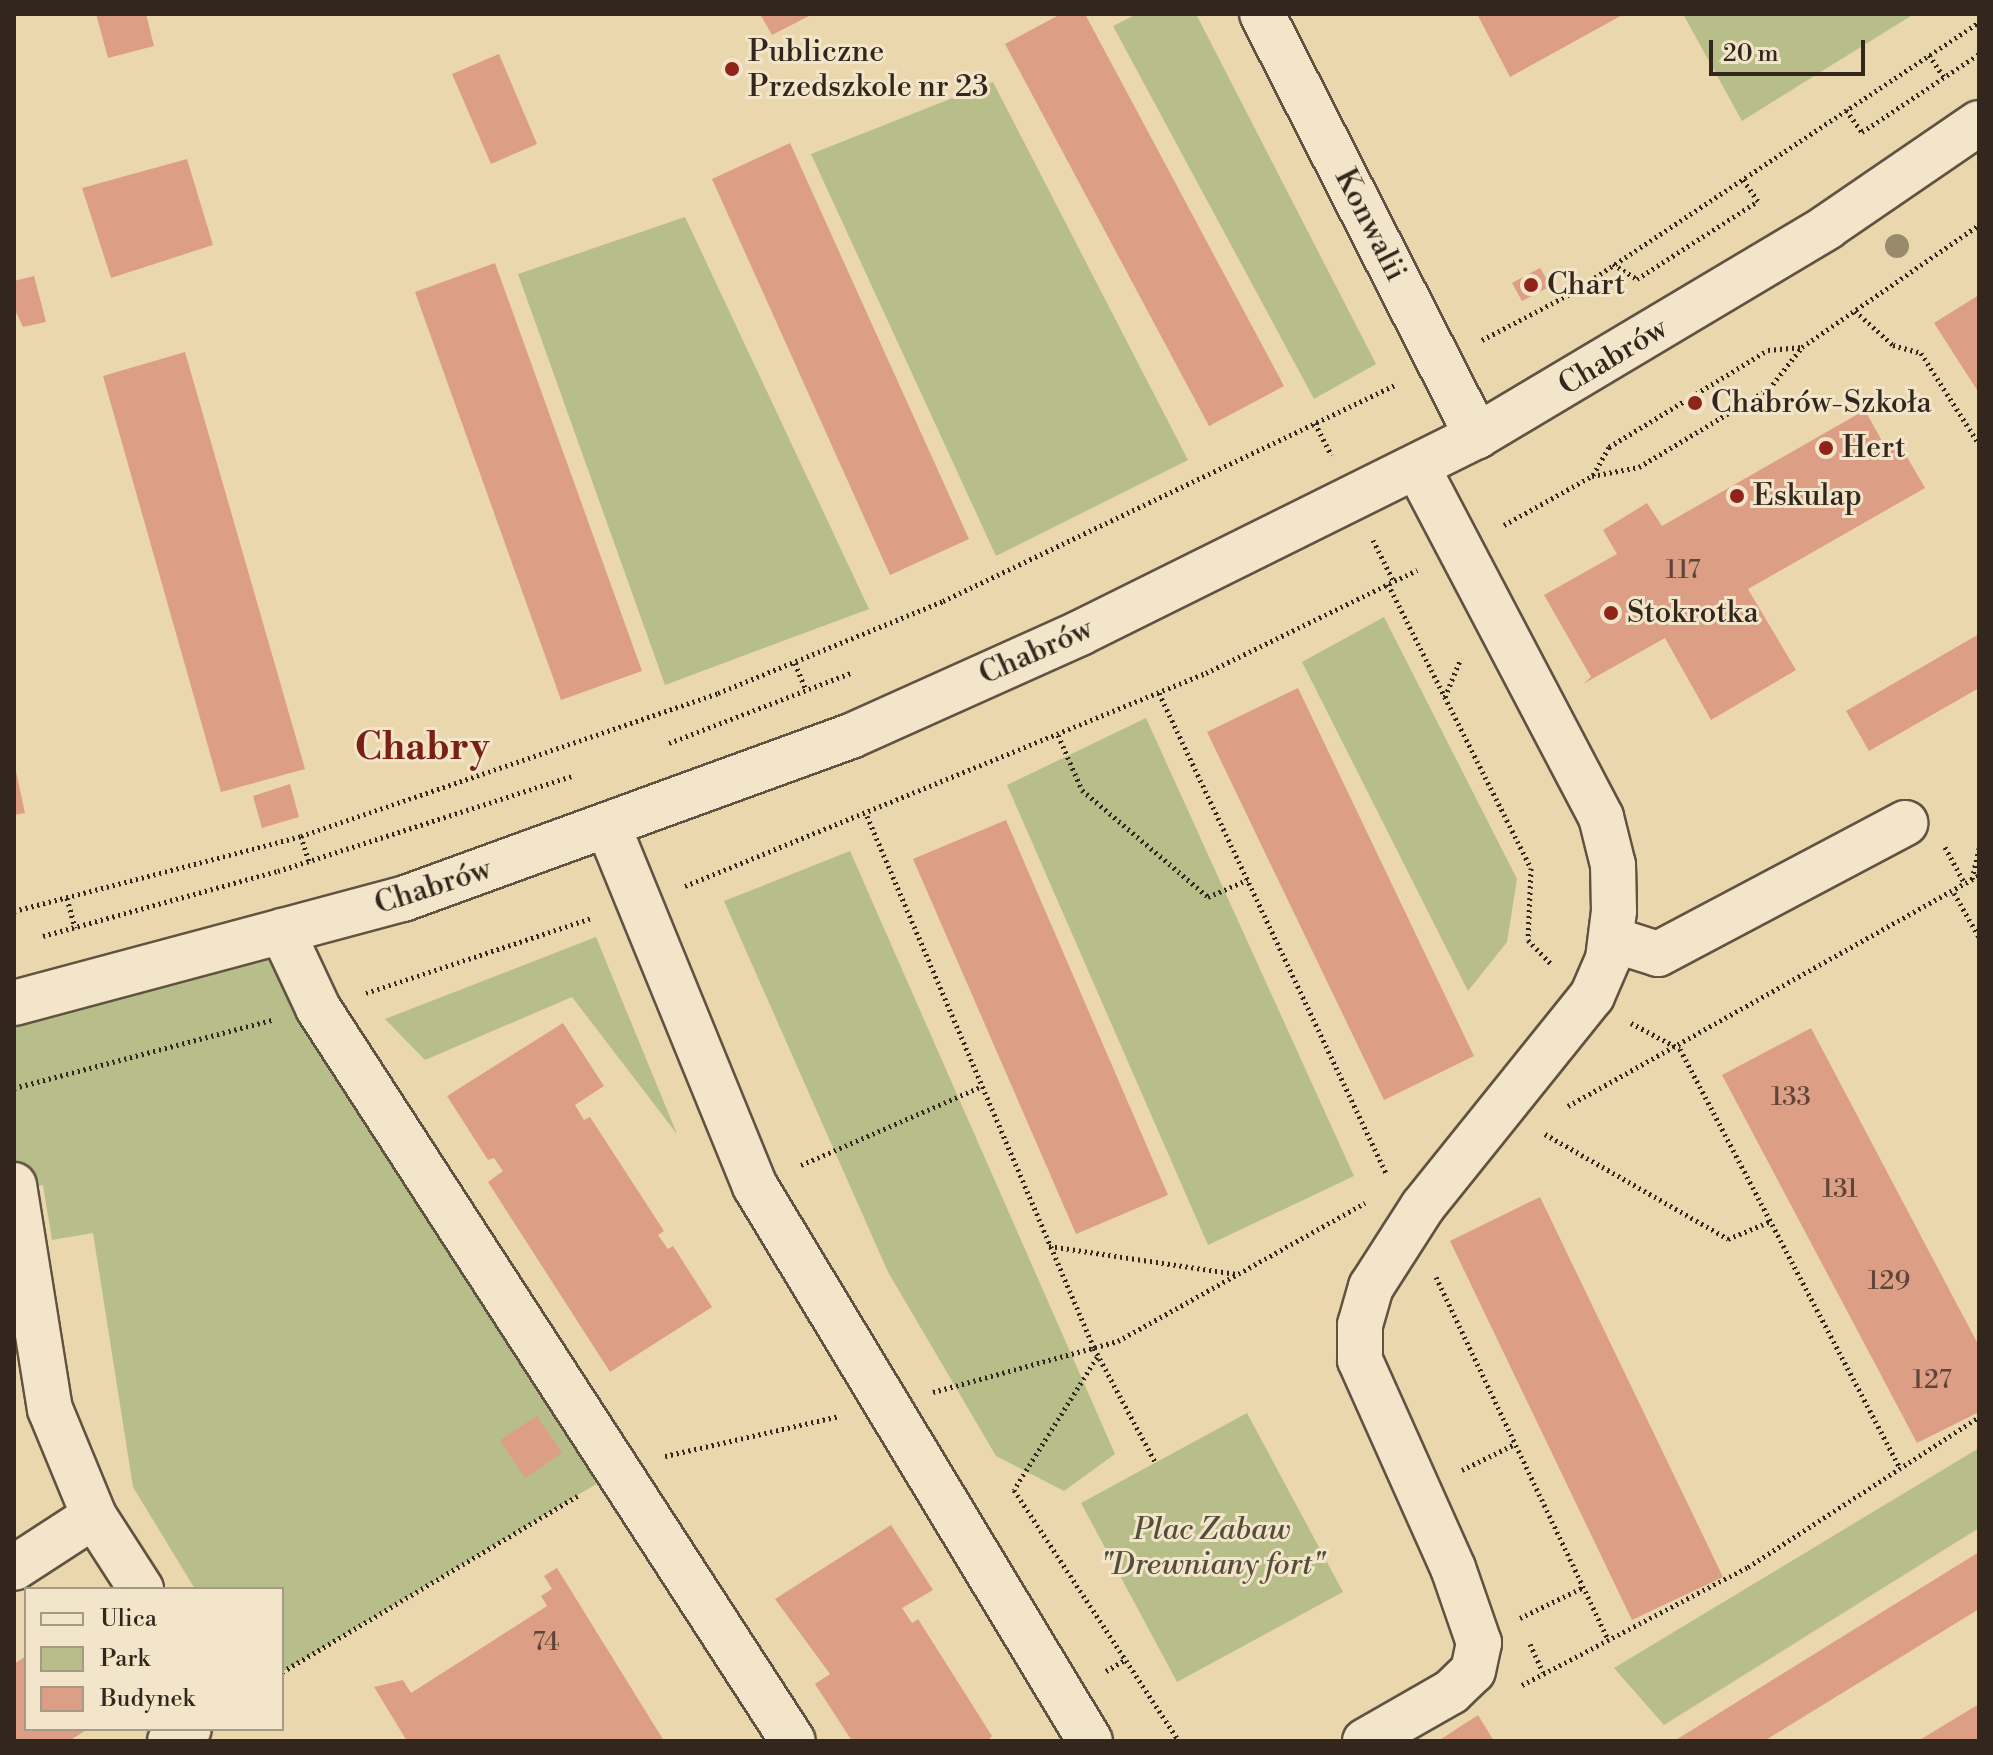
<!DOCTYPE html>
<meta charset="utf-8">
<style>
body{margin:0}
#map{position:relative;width:1993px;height:1755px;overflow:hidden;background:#ebd7ae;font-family:"Libre Bodoni",serif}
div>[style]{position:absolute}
.green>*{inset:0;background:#b7be8a}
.building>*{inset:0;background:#dc9f85}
.path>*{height:5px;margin-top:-2.5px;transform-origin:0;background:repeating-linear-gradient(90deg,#33271d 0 2px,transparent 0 6px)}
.roads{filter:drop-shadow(2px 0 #615341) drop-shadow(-2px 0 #615341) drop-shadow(0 2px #615341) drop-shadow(0 -2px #615341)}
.minor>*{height:44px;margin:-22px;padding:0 22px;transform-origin:22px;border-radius:22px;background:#f2e5ca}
.trees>*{width:24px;height:24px;margin:-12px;border-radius:50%;background:#988b6d}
.dots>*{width:22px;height:22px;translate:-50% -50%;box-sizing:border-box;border:4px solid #f2e5ca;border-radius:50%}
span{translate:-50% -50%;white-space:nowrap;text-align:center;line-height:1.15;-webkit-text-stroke:6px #f2e5ca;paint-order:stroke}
.number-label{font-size:26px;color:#5d4537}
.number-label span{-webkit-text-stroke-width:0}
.poi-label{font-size:30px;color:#33271d}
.left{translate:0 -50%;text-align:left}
.street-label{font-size:30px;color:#33271d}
.park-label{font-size:30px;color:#544d38;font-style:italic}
.district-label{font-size:38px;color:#7a1f14;font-weight:700}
.frame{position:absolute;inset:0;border:16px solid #33271d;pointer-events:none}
.legend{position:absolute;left:24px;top:1587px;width:260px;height:144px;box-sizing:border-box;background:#f2e5ca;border:2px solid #a69985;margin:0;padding:10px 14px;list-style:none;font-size:24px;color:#33271d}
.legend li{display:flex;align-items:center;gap:16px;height:40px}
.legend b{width:40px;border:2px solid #a69985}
.scale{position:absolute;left:1709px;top:40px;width:156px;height:36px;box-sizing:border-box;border:4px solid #33271d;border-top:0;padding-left:10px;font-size:24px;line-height:28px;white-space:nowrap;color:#33271d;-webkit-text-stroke:6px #f2e5ca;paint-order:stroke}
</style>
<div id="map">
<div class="green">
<i style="clip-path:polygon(1137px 14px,1196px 14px,1376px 364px,1314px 399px,1113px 26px)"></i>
<i style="clip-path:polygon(1683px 14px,1914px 14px,1742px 121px)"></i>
<i style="clip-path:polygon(993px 82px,1188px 460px,996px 556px,811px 154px)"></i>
<i style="clip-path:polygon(685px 217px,869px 609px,665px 685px,518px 274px)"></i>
<i style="clip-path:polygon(1384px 617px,1517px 879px,1507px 942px,1468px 991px,1302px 662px)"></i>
<i style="clip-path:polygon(1146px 718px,1354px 1176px,1208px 1245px,1007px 785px)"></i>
<i style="clip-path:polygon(850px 851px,1115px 1454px,1064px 1491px,996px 1456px,888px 1272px,724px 901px)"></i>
<i style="clip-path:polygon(282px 931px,618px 1471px,282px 1672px,282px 1589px,195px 1589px,133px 1487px,93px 1233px,52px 1240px,43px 1185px,16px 1190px,14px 1223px,14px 1003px)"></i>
<i style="clip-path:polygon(596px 937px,677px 1134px,572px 997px,425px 1060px,385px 1019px)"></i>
<i style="clip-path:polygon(1247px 1413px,1343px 1592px,1177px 1682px,1081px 1503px)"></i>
<i style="clip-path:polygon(1979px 1448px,1979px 1528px,1664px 1725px,1614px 1668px)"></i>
</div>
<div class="building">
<i style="clip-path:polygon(96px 14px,146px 14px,154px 46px,108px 58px)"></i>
<i style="clip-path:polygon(760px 14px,813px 14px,772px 35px)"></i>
<i style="clip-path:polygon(1061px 14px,1085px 14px,1284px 386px,1209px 426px,1005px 44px)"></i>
<i style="clip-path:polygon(1477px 14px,1624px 14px,1510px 77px)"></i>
<i style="clip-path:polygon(499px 54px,537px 144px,491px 164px,452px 74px)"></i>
<i style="clip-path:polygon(790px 143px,969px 539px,890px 575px,712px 179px)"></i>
<i style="clip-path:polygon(187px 159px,213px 245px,111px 278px,82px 188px)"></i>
<i style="clip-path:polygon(495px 263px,642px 671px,561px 700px,415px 292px)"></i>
<i style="clip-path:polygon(1540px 268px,1551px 286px,1522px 301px,1512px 283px)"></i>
<i style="clip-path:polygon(34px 276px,46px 322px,23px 327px,14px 308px,14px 281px)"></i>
<i style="clip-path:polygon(1979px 295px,1979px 393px,1934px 323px)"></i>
<i style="clip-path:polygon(185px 352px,305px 769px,221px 792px,103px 376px)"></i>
<i style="clip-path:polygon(1865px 410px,1888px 452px,1900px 445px,1925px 488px,1748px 589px,1796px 670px,1711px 720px,1665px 638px,1583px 684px,1591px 677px,1544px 595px,1617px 554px,1603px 530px,1647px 503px,1662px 526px)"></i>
<i style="clip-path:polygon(1979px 634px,1979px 688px,1869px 751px,1846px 711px)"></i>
<i style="clip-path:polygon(1298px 688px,1474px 1056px,1384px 1100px,1207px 732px)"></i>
<i style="clip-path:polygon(14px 762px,25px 813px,14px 815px)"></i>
<i style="clip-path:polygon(290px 784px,299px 817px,262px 828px,253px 796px)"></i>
<i style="clip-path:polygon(1006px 820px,1168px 1195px,1076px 1234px,913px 859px)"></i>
<i style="clip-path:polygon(563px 1023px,604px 1086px,575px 1105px,584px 1120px,590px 1117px,664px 1231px,658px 1235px,668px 1249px,673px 1246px,712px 1307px,610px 1372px,488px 1182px,503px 1171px,494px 1158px,488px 1160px,447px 1096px)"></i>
<i style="clip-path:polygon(1811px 1028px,1979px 1346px,1979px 1412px,1917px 1443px,1722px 1075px)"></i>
<i style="clip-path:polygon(1540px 1197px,1723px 1577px,1632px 1620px,1450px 1241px)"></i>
<i style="clip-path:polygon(537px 1416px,562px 1453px,525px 1478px,500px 1440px)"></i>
<i style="clip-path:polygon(891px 1525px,933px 1590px,902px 1608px,912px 1623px,918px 1619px,992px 1736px,987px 1741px,852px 1741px,815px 1684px,830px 1674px,775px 1599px)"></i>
<i style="clip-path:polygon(1979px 1552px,1979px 1609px,1764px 1741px,1674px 1741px)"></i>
<i style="clip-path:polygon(557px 1568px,664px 1741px,407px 1741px,374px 1687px,403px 1680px,411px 1693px,547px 1606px,541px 1596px,552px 1589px,544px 1576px)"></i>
<i style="clip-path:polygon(26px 1656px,26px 1729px,88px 1729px,69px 1741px,14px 1741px,14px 1664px)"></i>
<i style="clip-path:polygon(1979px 1704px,1979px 1741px,1918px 1741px)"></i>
<i style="clip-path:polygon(1478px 1715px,1494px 1741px,1438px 1741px)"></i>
</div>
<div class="path">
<i style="left:1929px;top:55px;width:27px;rotate:56deg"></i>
<i style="left:1846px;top:110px;width:27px;rotate:54deg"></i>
<i style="left:1862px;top:132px;width:141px;rotate:-33.7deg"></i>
<i style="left:1613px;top:264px;width:28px;rotate:32deg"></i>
<i style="left:1637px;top:279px;width:144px;rotate:-32.8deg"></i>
<i style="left:1758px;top:201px;width:28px;rotate:-125deg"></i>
<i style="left:1855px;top:311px;width:51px;rotate:41.8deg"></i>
<i style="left:1893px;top:345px;width:29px;rotate:16deg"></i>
<i style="left:1921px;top:353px;width:108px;rotate:57.5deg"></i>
<i style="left:1482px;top:340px;width:99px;rotate:-27.6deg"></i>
<i style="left:1570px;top:294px;width:491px;rotate:-33.6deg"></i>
<i style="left:1315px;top:423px;width:36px;rotate:63deg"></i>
<i style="left:1593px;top:475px;width:32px;rotate:-60deg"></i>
<i style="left:1609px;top:447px;width:186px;rotate:-31.4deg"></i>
<i style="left:1768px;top:350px;width:34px;rotate:-5deg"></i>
<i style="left:1504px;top:525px;width:101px;rotate:-29.1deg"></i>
<i style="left:1592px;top:476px;width:48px;rotate:-10.8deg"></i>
<i style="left:1639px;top:467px;width:152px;rotate:-31deg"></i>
<i style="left:1769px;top:389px;width:53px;rotate:-51.8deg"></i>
<i style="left:1802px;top:347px;width:215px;rotate:-34.6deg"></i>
<i style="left:1373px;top:540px;width:47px;rotate:63.4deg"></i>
<i style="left:1388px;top:584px;width:318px;rotate:63.3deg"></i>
<i style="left:1531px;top:868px;width:72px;rotate:92.4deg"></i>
<i style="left:1528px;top:940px;width:35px;rotate:46deg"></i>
<i style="left:795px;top:663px;width:29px;rotate:68deg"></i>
<i style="left:1159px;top:693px;width:531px;rotate:64.69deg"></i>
<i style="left:1445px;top:697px;width:42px;rotate:-67.7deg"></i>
<i style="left:1058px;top:735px;width:60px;rotate:66.4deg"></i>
<i style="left:1082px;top:790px;width:165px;rotate:40.3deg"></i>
<i style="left:1208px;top:897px;width:43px;rotate:-23.6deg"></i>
<i style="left:669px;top:743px;width:197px;rotate:-21.1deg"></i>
<i style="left:867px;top:816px;width:578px;rotate:66.89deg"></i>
<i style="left:1094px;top:1348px;width:129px;rotate:61.8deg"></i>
<i style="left:301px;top:836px;width:27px;rotate:73deg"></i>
<i style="left:1945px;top:847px;width:42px;rotate:61.6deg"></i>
<i style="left:1972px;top:879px;width:32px;rotate:-77deg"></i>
<i style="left:685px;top:886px;width:563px;rotate:-22.24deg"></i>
<i style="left:1206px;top:673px;width:235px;rotate:-26deg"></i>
<i style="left:1954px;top:893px;width:51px;rotate:60.4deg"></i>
<i style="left:67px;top:898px;width:31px;rotate:75deg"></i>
<i style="left:14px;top:911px;width:297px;rotate:-14.6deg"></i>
<i style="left:301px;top:836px;width:441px;rotate:-18.9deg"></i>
<i style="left:718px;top:693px;width:243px;rotate:-22.2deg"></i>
<i style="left:943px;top:601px;width:501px;rotate:-25.54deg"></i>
<i style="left:43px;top:936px;width:244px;rotate:-15.5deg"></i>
<i style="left:278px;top:871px;width:310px;rotate:-17.9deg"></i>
<i style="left:366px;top:993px;width:238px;rotate:-18.4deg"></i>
<i style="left:1631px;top:1023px;width:55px;rotate:28deg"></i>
<i style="left:1680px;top:1049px;width:471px;rotate:62.3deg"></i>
<i style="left:14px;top:1088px;width:267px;rotate:-14.8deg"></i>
<i style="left:1568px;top:1106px;width:471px;rotate:-29.3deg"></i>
<i style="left:1545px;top:1134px;width:211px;rotate:29.8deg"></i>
<i style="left:1728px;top:1239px;width:47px;rotate:-22.7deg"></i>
<i style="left:801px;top:1165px;width:195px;rotate:-23.5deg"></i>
<i style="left:1049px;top:1246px;width:190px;rotate:8.5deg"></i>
<i style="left:1436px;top:1277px;width:399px;rotate:64.6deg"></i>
<i style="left:1097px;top:1357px;width:157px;rotate:122deg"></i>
<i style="left:1014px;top:1490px;width:300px;rotate:56.7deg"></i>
<i style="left:933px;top:1392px;width:192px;rotate:-15.4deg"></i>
<i style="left:1118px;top:1341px;width:283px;rotate:-29.2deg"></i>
<i style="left:665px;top:1456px;width:179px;rotate:-12.9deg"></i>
<i style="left:1462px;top:1470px;width:59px;rotate:-26.1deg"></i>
<i style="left:1520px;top:1618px;width:71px;rotate:-25.8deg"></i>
<i style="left:1530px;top:1644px;width:31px;rotate:65deg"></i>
<i style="left:1106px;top:1671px;width:22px;rotate:-30deg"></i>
<i style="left:282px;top:1672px;width:344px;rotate:-30.8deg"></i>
<i style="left:1522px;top:1685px;width:255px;rotate:-27.6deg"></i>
<i style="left:1748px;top:1567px;width:275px;rotate:-33deg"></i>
</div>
<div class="roads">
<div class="minor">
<i style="left:1262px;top:14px;width:474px;rotate:63deg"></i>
<i style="left:608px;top:826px;width:389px;rotate:67.8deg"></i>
<i style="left:755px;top:1186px;width:648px;rotate:58.88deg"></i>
<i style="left:282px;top:931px;width:85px;rotate:64.9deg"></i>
<i style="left:318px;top:1008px;width:873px;rotate:57.06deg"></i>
<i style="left:1611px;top:939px;width:49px;rotate:17.7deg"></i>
<i style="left:1658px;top:954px;width:280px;rotate:-27.9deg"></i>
<i style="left:14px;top:1003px;width:403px;rotate:-15deg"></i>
<i style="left:403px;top:899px;width:477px;rotate:-20deg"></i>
<i style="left:851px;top:736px;width:251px;rotate:-24.2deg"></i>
<i style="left:1080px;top:633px;width:443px;rotate:-26.4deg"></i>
<i style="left:1477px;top:436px;width:408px;rotate:-30.8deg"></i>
<i style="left:1827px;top:227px;width:184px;rotate:-34.4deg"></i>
<i style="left:14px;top:1185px;width:227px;rotate:80.9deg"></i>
<i style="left:50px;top:1409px;width:116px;rotate:67.6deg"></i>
<i style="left:94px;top:1516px;width:95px;rotate:147deg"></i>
<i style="left:94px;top:1516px;width:87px;rotate:57.2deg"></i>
<i style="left:170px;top:1741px;width:22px;rotate:-32deg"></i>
<i style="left:1365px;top:1741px;width:99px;rotate:-29.7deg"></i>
<i style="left:1451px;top:1692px;width:30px;rotate:-44deg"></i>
<i style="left:1473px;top:1671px;width:29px;rotate:-78deg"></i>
<i style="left:1479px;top:1643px;width:79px;rotate:-109.1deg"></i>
<i style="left:1453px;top:1568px;width:228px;rotate:-114.1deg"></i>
<i style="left:1360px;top:1360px;width:35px;rotate:-90deg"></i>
<i style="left:1360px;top:1325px;width:40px;rotate:-74deg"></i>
<i style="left:1371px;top:1287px;width:96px;rotate:-57.3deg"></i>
<i style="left:1423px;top:1206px;width:270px;rotate:-51.2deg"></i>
<i style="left:1592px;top:996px;width:40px;rotate:-66.6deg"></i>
<i style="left:1608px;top:959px;width:48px;rotate:-82.9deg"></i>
<i style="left:1614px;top:911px;width:46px;rotate:-91.2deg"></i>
<i style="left:1613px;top:865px;width:49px;rotate:-104deg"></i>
<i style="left:1601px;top:817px;width:393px;rotate:-117.7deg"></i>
</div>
</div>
<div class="trees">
<i style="left:1897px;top:246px"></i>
</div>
<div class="dots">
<i style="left:732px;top:69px;background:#8f2418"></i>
<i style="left:1531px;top:285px;background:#8f2418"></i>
<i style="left:1695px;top:403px;background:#8f2418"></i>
<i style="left:1826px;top:448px;background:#8f2418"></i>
<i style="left:1737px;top:496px;background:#8f2418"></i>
<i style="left:1611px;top:613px;background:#8f2418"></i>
</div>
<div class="number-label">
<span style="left:1683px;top:571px">117</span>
<span style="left:1791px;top:1098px">133</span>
<span style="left:1840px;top:1190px">131</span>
<span style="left:1889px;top:1282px">129</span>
<span style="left:1932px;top:1381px">127</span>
<span style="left:546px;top:1643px">74</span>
</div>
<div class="poi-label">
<span class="left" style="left:748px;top:69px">Publiczne<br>Przedszkole nr 23</span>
<span class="left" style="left:1547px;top:285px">Chart</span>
<span class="left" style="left:1711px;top:403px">Chabrów-Szkoła</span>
<span class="left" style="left:1842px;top:448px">Hert</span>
<span class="left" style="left:1753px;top:496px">Eskulap</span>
<span class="left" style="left:1627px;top:613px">Stokrotka</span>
</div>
<div class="street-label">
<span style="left:1370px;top:225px;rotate:63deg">Konwalii</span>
<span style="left:1613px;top:357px;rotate:-31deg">Chabrów</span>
<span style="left:1036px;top:652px;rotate:-24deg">Chabrów</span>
<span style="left:433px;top:887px;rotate:-18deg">Chabrów</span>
</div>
<div class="park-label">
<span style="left:1212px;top:1547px">Plac Zabaw<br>"Drewniany fort"</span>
</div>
<div class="district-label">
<span style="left:422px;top:748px">Chabry</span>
</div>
<div class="frame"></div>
<ul class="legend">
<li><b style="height:10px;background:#f2e5ca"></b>Ulica</li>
<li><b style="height:22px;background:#b7be8a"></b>Park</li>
<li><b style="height:22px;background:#dc9f85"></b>Budynek</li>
</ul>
<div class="scale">20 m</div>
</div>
